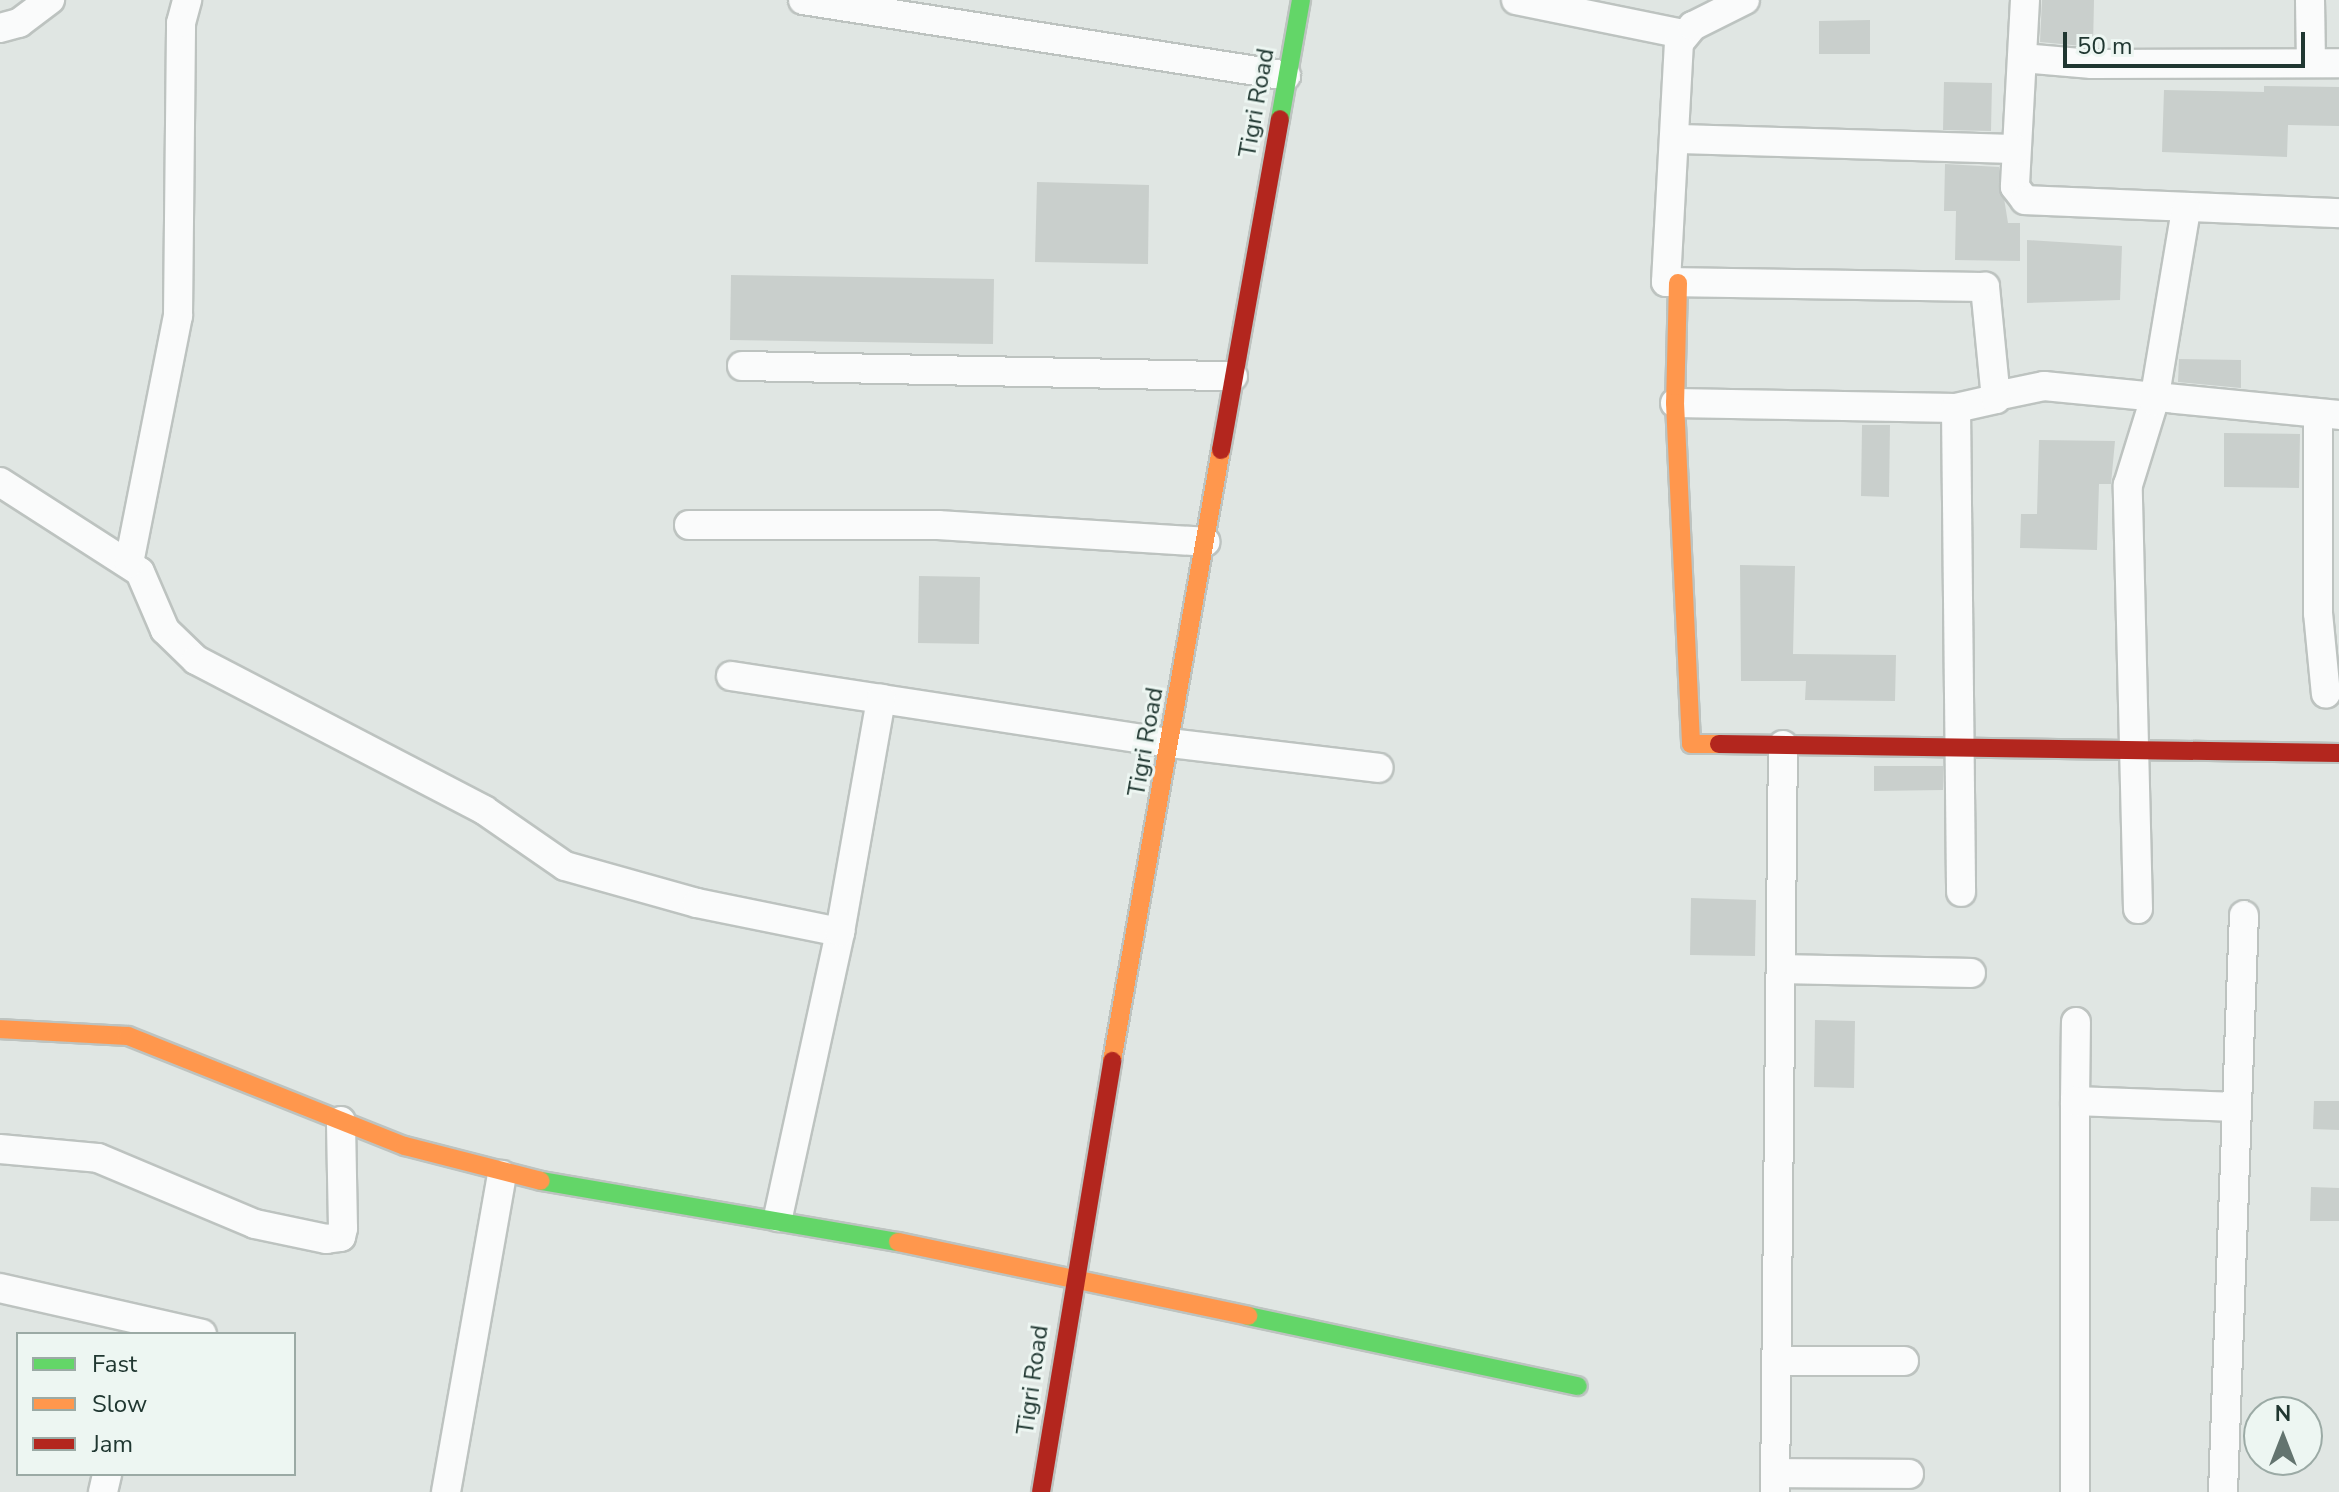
<!DOCTYPE html>
<style>
body{margin:0}
#map{position:relative;width:2339px;height:1492px;overflow:hidden;background:#e0e6e3;font-family:"Nunito Sans",sans-serif}
div>[style]{position:absolute}
.building>*{inset:0;background:#c9cfcc}
.roads{filter:drop-shadow(2px 0 #bdc3c0) drop-shadow(-2px 0 #bdc3c0) drop-shadow(0 2px #bdc3c0) drop-shadow(0 -2px #bdc3c0)}
.street>*{height:28px;margin:-14px;padding:0 14px;transform-origin:14px;border-radius:14px;background:#fafbfb}
.fast>*{height:18px;margin:-9px;padding:0 9px;transform-origin:9px;border-radius:9px;background:#63d668}
.slow>*{height:18px;margin:-9px;padding:0 9px;transform-origin:9px;border-radius:9px;background:#ff974d}
.jam>*{height:18px;margin:-9px;padding:0 9px;transform-origin:9px;border-radius:9px;background:#b3261e}
span{translate:-50% -50%;white-space:nowrap;text-align:center;line-height:1.15;-webkit-text-stroke:6px #edf6f2;paint-order:stroke}
.street-label{font-size:24px;color:#203731}
.legend{position:absolute;left:16px;top:1332px;width:280px;height:144px;box-sizing:border-box;background:#edf6f2;border:2px solid #9baaa5;margin:0;padding:10px 14px;list-style:none;font-size:24px;color:#203731}
.legend li{display:flex;align-items:center;gap:16px;height:40px}
.legend b{width:40px;border:2px solid #9baaa5}
.north{position:absolute;left:2243px;top:1396px;width:80px;height:80px;box-sizing:border-box;background:#edf6f2;border:2px solid #9baaa5;border-radius:50%;rotate:0deg;font-size:22px;font-weight:700;line-height:32px;text-align:center;color:#203731}
.north::after{content:'';display:block;margin:auto;width:28px;height:36px;background:#63746f;clip-path:polygon(50% 0,100% 100%,50% 72%,0 100%)}
.scale{position:absolute;left:2063px;top:32px;width:242px;height:36px;box-sizing:border-box;border:4px solid #203731;border-top:0;padding-left:10px;font-size:24px;line-height:28px;white-space:nowrap;color:#203731;-webkit-text-stroke:6px #edf6f2;paint-order:stroke}
</style>
<div id="map">
<div class="building">
<i style="clip-path:polygon(2042px 0,2094px 0,2093px 47px,2040px 42px)"></i>
<i style="clip-path:polygon(1870px 20px,1870px 54px,1819px 54px,1819px 21px)"></i>
<i style="clip-path:polygon(1944px 82px,1992px 83px,1991px 131px,1943px 130px)"></i>
<i style="clip-path:polygon(2264px 86px,2339px 87px,2339px 126px,2288px 125px,2287px 157px,2162px 152px,2164px 90px,2264px 92px)"></i>
<i style="clip-path:polygon(1945px 164px,1999px 167px,2008px 223px,2020px 223px,2020px 261px,1955px 260px,1956px 211px,1944px 211px)"></i>
<i style="clip-path:polygon(1037px 182px,1149px 185px,1148px 264px,1035px 262px)"></i>
<i style="clip-path:polygon(2027px 240px,2122px 246px,2120px 300px,2027px 303px)"></i>
<i style="clip-path:polygon(731px 275px,994px 279px,993px 344px,730px 340px)"></i>
<i style="clip-path:polygon(2179px 359px,2241px 360px,2241px 388px,2178px 382px)"></i>
<i style="clip-path:polygon(1862px 425px,1890px 425px,1889px 497px,1861px 496px)"></i>
<i style="clip-path:polygon(2224px 433px,2300px 434px,2299px 488px,2224px 487px)"></i>
<i style="clip-path:polygon(2039px 440px,2115px 441px,2111px 484px,2099px 484px,2097px 550px,2020px 548px,2021px 514px,2037px 514px)"></i>
<i style="clip-path:polygon(1740px 565px,1795px 566px,1793px 654px,1896px 655px,1895px 701px,1805px 700px,1806px 681px,1741px 681px)"></i>
<i style="clip-path:polygon(919px 576px,980px 577px,979px 644px,918px 643px)"></i>
<i style="clip-path:polygon(1874px 766px,1943px 766px,1943px 790px,1874px 791px)"></i>
<i style="clip-path:polygon(1691px 898px,1756px 900px,1755px 956px,1690px 955px)"></i>
<i style="clip-path:polygon(1815px 1020px,1855px 1021px,1854px 1088px,1814px 1087px)"></i>
<i style="clip-path:polygon(2314px 1101px,2339px 1101px,2339px 1130px,2313px 1129px)"></i>
<i style="clip-path:polygon(2311px 1187px,2339px 1188px,2339px 1221px,2310px 1221px)"></i>
</div>
<div class="roads">
<div class="street">
<i style="left:803px;top:0;width:489px;rotate:8.9deg"></i>
<i style="left:1516px;top:0;width:170px;rotate:11.5deg"></i>
<i style="left:2025px;top:0;width:187px;rotate:93.1deg"></i>
<i style="left:2015px;top:187px;width:16px;rotate:52deg"></i>
<i style="left:2025px;top:200px;width:314px;rotate:2.4deg"></i>
<i style="left:2310px;top:0;width:62px;rotate:89.1deg"></i>
<i style="left:0;top:28px;width:20px;rotate:-15deg"></i>
<i style="left:19px;top:23px;width:39px;rotate:-37deg"></i>
<i style="left:2022px;top:58px;width:70px;rotate:4.9deg"></i>
<i style="left:2092px;top:64px;width:247px;rotate:-0.2deg"></i>
<i style="left:1677px;top:139px;width:339px;rotate:1.7deg"></i>
<i style="left:742px;top:366px;width:491px;rotate:1.2deg"></i>
<i style="left:1996px;top:396px;width:49px;rotate:-11.8deg"></i>
<i style="left:2044px;top:386px;width:296px;rotate:5.6deg"></i>
<i style="left:1675px;top:403px;width:281px;rotate:1deg"></i>
<i style="left:1956px;top:408px;width:41px;rotate:-12.7deg"></i>
<i style="left:1996px;top:399px;width:113px;rotate:-95.6deg"></i>
<i style="left:1985px;top:287px;width:319px;rotate:-179.1deg"></i>
<i style="left:1666px;top:282px;width:239px;rotate:-86.9deg"></i>
<i style="left:1679px;top:43px;width:22px;rotate:-51deg"></i>
<i style="left:1693px;top:26px;width:58px;rotate:-26.6deg"></i>
<i style="left:1956px;top:408px;width:484px;rotate:89.4deg"></i>
<i style="left:2318px;top:414px;width:199px;rotate:90deg"></i>
<i style="left:2318px;top:613px;width:81px;rotate:84.4deg"></i>
<i style="left:0;top:482px;width:166px;rotate:32.7deg"></i>
<i style="left:140px;top:572px;width:63px;rotate:66.7deg"></i>
<i style="left:165px;top:630px;width:43px;rotate:44.1deg"></i>
<i style="left:196px;top:660px;width:325px;rotate:27.5deg"></i>
<i style="left:484px;top:810px;width:98px;rotate:34.7deg"></i>
<i style="left:565px;top:866px;width:137px;rotate:15.7deg"></i>
<i style="left:697px;top:903px;width:146px;rotate:11.5deg"></i>
<i style="left:689px;top:525px;width:249px"></i>
<i style="left:938px;top:525px;width:268px;rotate:3.6deg"></i>
<i style="left:129px;top:563px;width:252px;rotate:-78.8deg"></i>
<i style="left:178px;top:316px;width:293px;rotate:-89.4deg"></i>
<i style="left:181px;top:23px;width:24px;rotate:-75deg"></i>
<i style="left:731px;top:676px;width:444px;rotate:8.7deg"></i>
<i style="left:1170px;top:743px;width:210px;rotate:6.8deg"></i>
<i style="left:2138px;top:909px;width:424px;rotate:-91.4deg"></i>
<i style="left:2128px;top:485px;width:88px;rotate:-72.8deg"></i>
<i style="left:2154px;top:401px;width:195px;rotate:-80.5deg"></i>
<i style="left:1781px;top:969px;width:190px;rotate:1.2deg"></i>
<i style="left:2075px;top:1101px;width:79px;rotate:-89.3deg"></i>
<i style="left:0;top:1149px;width:98px;rotate:5.2deg"></i>
<i style="left:98px;top:1158px;width:170px;rotate:22.8deg"></i>
<i style="left:255px;top:1224px;width:73px;rotate:11.9deg"></i>
<i style="left:326px;top:1239px;width:15px;rotate:-8deg"></i>
<i style="left:341px;top:1237px;width:9px;rotate:-77deg"></i>
<i style="left:343px;top:1228px;width:107px;rotate:-91.1deg"></i>
<i style="left:778px;top:1217px;width:292px;rotate:-77.7deg"></i>
<i style="left:840px;top:932px;width:237px;rotate:-80deg"></i>
<i style="left:0;top:1288px;width:207px;rotate:12.8deg"></i>
<i style="left:1776px;top:1361px;width:128px"></i>
<i style="left:1775px;top:1473px;width:134px;rotate:0.4deg"></i>
<i style="left:103px;top:1492px;width:18px;rotate:-77deg"></i>
<i style="left:446px;top:1492px;width:322px;rotate:-80deg"></i>
<i style="left:1775px;top:1492px;width:747px;rotate:-89.39deg"></i>
<i style="left:2075px;top:1492px;width:391px;rotate:-90deg"></i>
<i style="left:2075px;top:1101px;width:161px;rotate:2.1deg"></i>
<i style="left:2223px;top:1492px;width:577px;rotate:-87.92deg"></i>
</div>
<div class="fast">
<i style="left:1280px;top:119px;width:121px;rotate:-80deg"></i>
<i style="left:541px;top:1181px;width:362px;rotate:9.7deg"></i>
<i style="left:1248px;top:1316px;width:337px;rotate:12deg"></i>
</div>
<div class="slow">
<i style="left:1678px;top:283px;width:120px;rotate:91.4deg"></i>
<i style="left:1675px;top:403px;width:341px;rotate:87.3deg"></i>
<i style="left:1691px;top:744px;width:28px"></i>
<i style="left:0;top:1029px;width:128px;rotate:3.1deg"></i>
<i style="left:128px;top:1036px;width:298px;rotate:21.7deg"></i>
<i style="left:405px;top:1146px;width:140px;rotate:14.4deg"></i>
<i style="left:1112px;top:1061px;width:621px;rotate:-79.89deg"></i>
<i style="left:898px;top:1242px;width:358px;rotate:11.9deg"></i>
</div>
<div class="jam">
<i style="left:1221px;top:450px;width:336px;rotate:-79.9deg"></i>
<i style="left:1719px;top:744px;width:620px;rotate:0.83deg"></i>
<i style="left:1041px;top:1492px;width:437px;rotate:-80.6deg"></i>
</div>
</div>
<div class="street-label">
<span style="left:1257px;top:103px;rotate:-80deg">Tigri Road</span>
<span style="left:1146px;top:742px;rotate:-80deg">Tigri Road</span>
<span style="left:1033px;top:1380px;rotate:-82deg">Tigri Road</span>
</div>
<ul class="legend">
<li><b style="height:10px;background:#63d668"></b>Fast</li>
<li><b style="height:10px;background:#ff974d"></b>Slow</li>
<li><b style="height:10px;background:#b3261e"></b>Jam</li>
</ul>
<div class="north">N</div>
<div class="scale">50 m</div>
</div>
